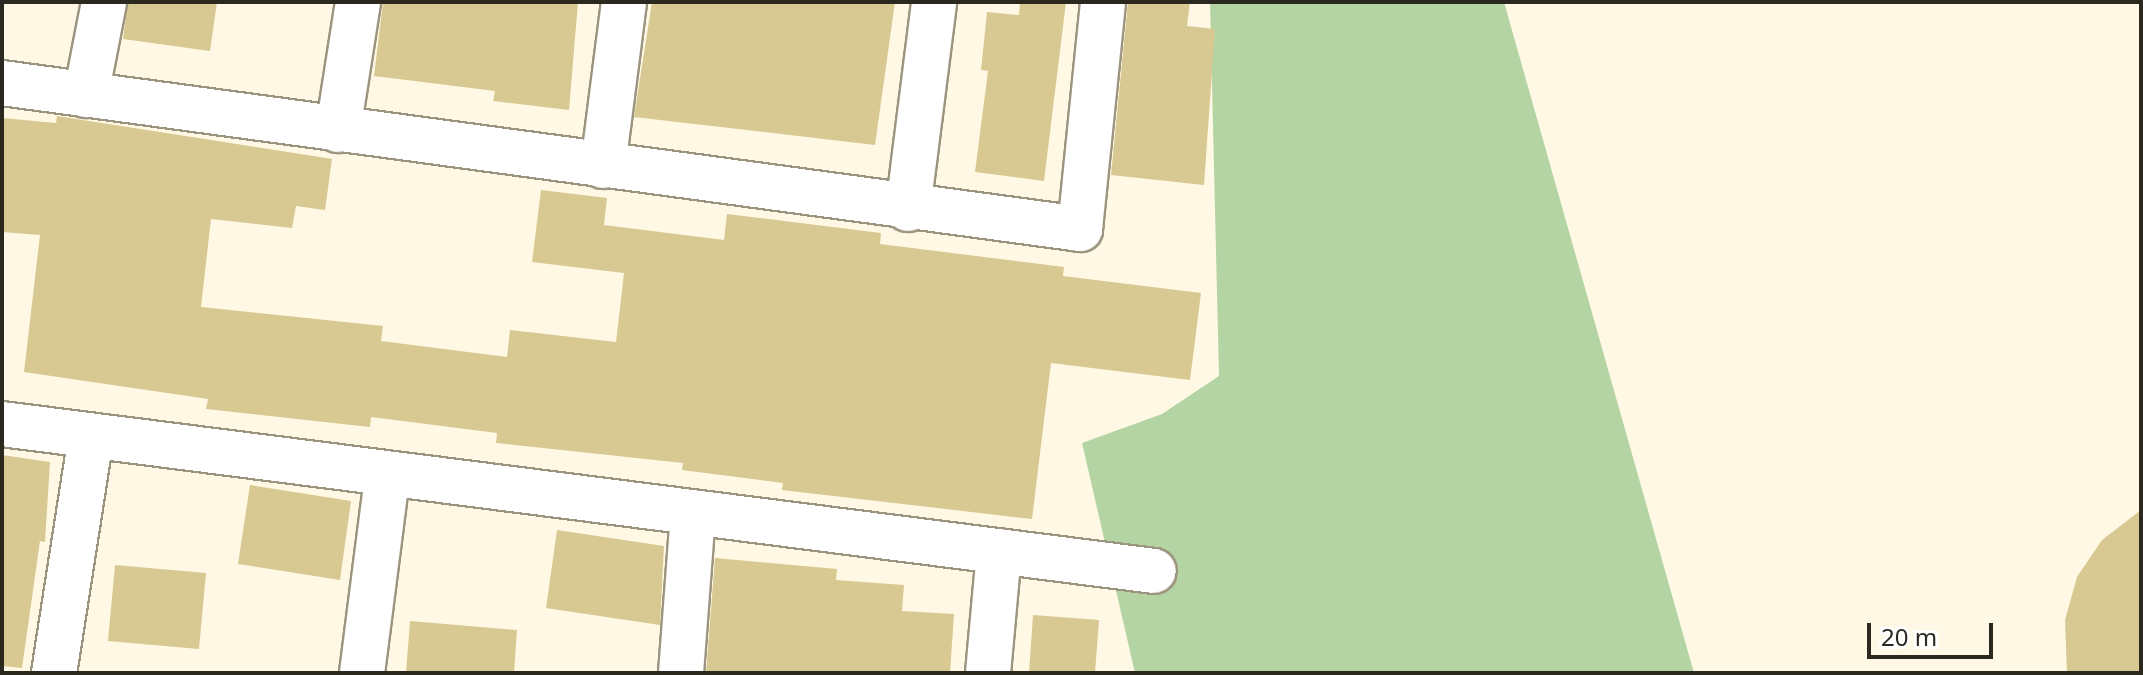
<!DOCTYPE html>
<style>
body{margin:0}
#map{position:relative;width:2143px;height:675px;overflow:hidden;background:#fef8e5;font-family:"Noto Sans",sans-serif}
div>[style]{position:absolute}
.forest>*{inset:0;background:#b5d4a4}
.building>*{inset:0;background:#d8c892}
.roads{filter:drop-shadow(2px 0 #9b947e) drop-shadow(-2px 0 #9b947e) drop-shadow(0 2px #9b947e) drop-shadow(0 -2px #9b947e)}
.street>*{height:44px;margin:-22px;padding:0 22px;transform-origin:22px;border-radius:22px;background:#fff}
span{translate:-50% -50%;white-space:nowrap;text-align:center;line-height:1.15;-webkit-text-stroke:8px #fff;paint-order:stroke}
.frame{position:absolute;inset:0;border:4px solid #2b2820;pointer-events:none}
.scale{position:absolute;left:1867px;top:623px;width:126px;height:36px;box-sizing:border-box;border:4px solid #2b2820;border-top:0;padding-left:10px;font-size:24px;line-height:28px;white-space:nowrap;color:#2b2820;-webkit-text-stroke:6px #fff;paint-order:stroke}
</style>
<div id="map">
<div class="forest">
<i style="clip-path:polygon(1210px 2px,1504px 2px,1694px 673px,1135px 673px,1082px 443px,1162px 414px,1219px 376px)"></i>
</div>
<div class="building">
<i style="clip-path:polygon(128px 2px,217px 2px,210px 51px,123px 39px)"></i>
<i style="clip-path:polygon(383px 2px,578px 2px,569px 110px,493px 101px,495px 91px,374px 76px)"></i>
<i style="clip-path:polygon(652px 2px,895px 2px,875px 145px,634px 117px)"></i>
<i style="clip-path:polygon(1020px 2px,1066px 2px,1044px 181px,975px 172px,988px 71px,981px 70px,987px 12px,1019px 15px)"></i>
<i style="clip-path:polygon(1128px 2px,1190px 2px,1187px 26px,1215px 29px,1204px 185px,1111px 175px)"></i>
<i style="clip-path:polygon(57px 116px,332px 159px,325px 210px,296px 206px,292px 228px,211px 219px,201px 307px,383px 326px,381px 341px,507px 357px,510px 330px,616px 342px,624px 273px,532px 262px,541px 190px,607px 198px,604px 225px,724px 240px,727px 214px,881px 233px,880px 244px,1064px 267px,1063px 276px,1201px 293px,1190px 380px,1051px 363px,1032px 519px,782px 490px,783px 483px,682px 470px,683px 463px,496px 443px,497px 433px,371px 417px,370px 427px,206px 409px,208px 399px,24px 372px,40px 235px,2px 232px,2px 118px,56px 123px)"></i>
<i style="clip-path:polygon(2px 455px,50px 462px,45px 542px,40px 541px,22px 668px,2px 666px)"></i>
<i style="clip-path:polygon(250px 485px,351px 501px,340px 580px,238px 564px)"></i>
<i style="clip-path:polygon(2141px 510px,2141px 673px,2067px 673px,2065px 620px,2077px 577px,2102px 540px)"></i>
<i style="clip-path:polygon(557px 530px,664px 546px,660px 625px,546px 608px)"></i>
<i style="clip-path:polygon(715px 558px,837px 569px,836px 580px,904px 585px,902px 611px,954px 614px,950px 673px,706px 673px)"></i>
<i style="clip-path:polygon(115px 565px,206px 573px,199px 649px,108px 641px)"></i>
<i style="clip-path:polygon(1033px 615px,1099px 620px,1095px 673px,1029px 673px)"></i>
<i style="clip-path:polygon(410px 621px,517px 630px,514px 673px,406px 673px)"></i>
</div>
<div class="roads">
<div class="street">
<i style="left:2px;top:83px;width:1088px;rotate:7.71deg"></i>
<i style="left:1080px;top:229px;width:228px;rotate:-84.2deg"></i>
<i style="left:86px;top:95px;width:95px;rotate:-79deg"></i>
<i style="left:338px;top:130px;width:130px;rotate:-81.1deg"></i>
<i style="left:603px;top:166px;width:165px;rotate:-82.7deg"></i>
<i style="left:908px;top:209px;width:209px;rotate:-82.8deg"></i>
<i style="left:2px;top:424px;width:1161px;rotate:7.27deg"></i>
<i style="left:54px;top:673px;width:240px;rotate:-81.1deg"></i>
<i style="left:362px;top:673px;width:198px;rotate:-82.7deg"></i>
<i style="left:681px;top:673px;width:161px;rotate:-85.7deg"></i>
<i style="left:988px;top:673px;width:122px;rotate:-84.8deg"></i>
</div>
</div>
<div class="frame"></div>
<div class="scale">20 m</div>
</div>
